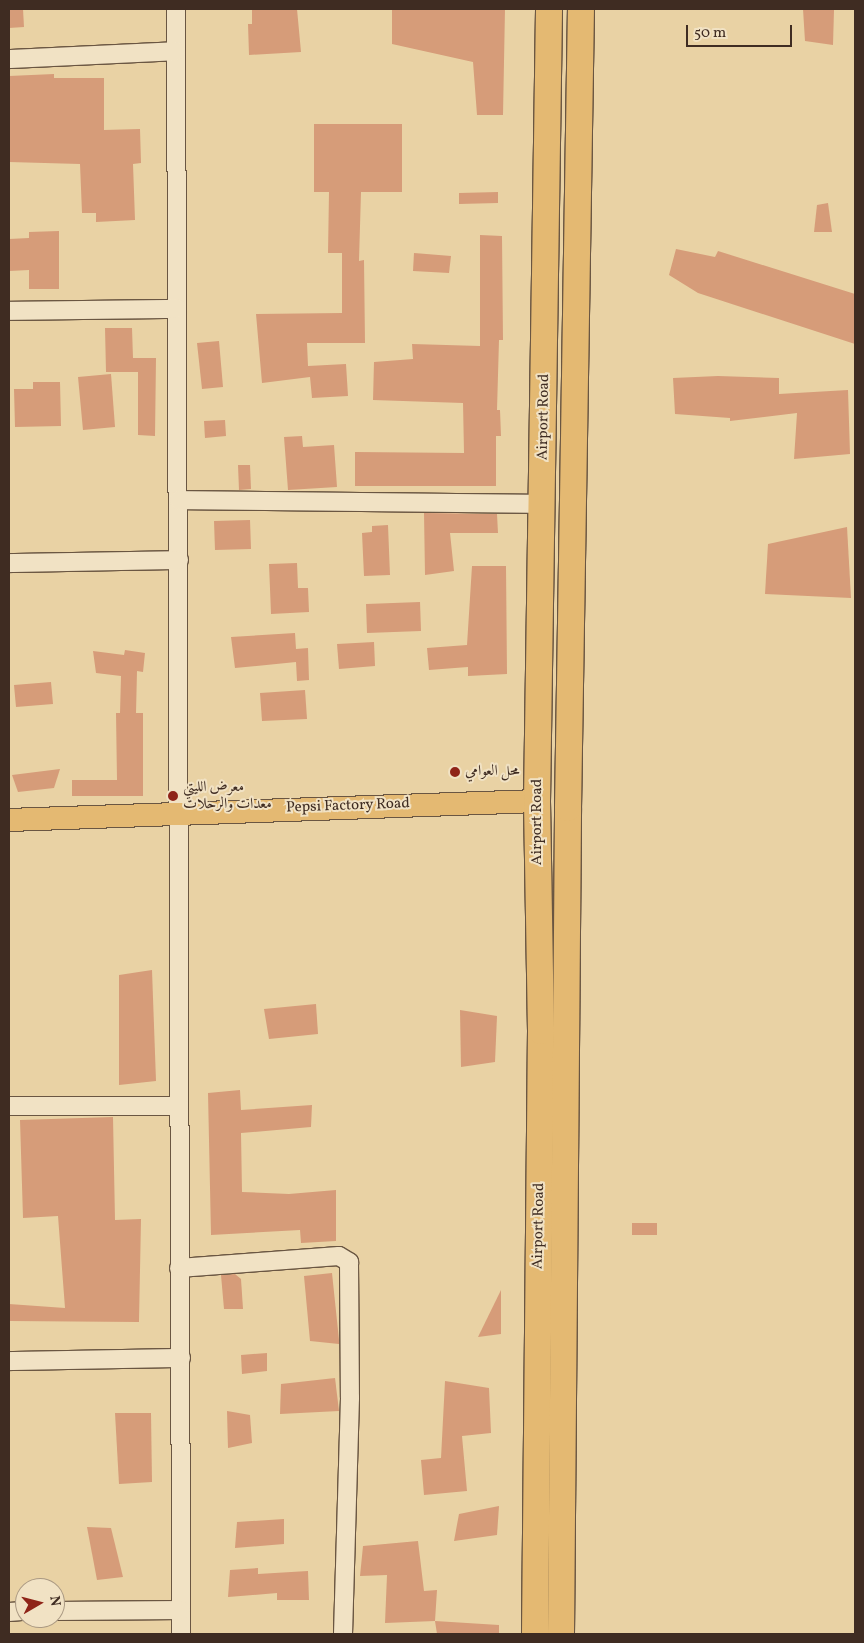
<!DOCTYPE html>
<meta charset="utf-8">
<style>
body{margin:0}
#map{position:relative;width:864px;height:1643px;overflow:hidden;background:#e9d2a4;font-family:Vollkorn,Amiri,serif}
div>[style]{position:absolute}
.building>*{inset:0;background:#d69c79}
.roads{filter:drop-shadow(1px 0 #6a5642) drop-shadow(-1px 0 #6a5642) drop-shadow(0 1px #6a5642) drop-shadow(0 -1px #6a5642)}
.minor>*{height:18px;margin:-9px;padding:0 9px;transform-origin:9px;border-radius:9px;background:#f1e2c4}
.major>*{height:22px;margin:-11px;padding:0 11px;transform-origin:11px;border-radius:11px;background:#e4b972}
.highway>*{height:26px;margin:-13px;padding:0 13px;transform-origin:13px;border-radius:13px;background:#e4b972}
.dots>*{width:14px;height:14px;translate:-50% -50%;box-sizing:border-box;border:2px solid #f1e2c4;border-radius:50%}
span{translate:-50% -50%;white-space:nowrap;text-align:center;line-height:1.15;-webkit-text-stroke:4px #f1e2c4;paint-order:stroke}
.street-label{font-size:15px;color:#3f2c22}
.poi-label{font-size:15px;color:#3f2c22}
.left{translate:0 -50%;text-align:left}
.frame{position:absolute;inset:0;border:10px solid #3f2c22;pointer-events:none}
.north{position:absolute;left:15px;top:1578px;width:50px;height:50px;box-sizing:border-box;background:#f1e2c4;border:1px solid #aa9983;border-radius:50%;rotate:82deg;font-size:14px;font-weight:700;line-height:20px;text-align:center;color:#3f2c22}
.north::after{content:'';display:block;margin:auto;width:18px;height:22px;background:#8f2418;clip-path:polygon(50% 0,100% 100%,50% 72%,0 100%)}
.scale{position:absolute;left:686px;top:25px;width:106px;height:22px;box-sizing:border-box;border:2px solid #3f2c22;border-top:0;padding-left:6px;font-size:15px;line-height:18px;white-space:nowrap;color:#3f2c22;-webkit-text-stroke:4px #f1e2c4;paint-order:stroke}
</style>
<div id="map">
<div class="building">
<i style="clip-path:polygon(9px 9px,23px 9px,24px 27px,9px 28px)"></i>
<i style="clip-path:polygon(252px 9px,297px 9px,301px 52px,249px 55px,248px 24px,252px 24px)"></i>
<i style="clip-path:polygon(392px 9px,505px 9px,503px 115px,477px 115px,473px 62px,392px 44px)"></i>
<i style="clip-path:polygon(803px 9px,834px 10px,833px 45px,805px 41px)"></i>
<i style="clip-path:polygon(54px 74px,54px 78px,104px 78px,104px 130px,140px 129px,141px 163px,133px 164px,135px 220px,96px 222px,96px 213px,82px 213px,80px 164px,9px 162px,9px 76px)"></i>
<i style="clip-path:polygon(314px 124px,402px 124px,402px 192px,361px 192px,359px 261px,364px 260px,365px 343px,307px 343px,308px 366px,346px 364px,348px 396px,312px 398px,310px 377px,262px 383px,256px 314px,342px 313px,342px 253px,328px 253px,329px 192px,314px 192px)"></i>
<i style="clip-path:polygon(498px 192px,498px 203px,459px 204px,459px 193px)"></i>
<i style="clip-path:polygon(828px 203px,832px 232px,814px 232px,817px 205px)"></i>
<i style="clip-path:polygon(59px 231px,59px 289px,29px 289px,29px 270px,9px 271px,9px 239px,29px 238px,29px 232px)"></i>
<i style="clip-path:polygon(480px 235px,502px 236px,503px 340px,499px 340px,497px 410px,500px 410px,501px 436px,496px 436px,496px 486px,355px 486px,355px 452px,464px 453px,463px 403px,373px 400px,374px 362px,413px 359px,412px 344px,480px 346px)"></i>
<i style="clip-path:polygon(676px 249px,715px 257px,718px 251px,855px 294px,855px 344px,698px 293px,669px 275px)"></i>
<i style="clip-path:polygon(414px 253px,451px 256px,449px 273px,413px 271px)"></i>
<i style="clip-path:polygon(105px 328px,132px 328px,133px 358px,156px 358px,155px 436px,138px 435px,138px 372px,106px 372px)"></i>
<i style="clip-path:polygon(219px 341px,223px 387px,202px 389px,197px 343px)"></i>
<i style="clip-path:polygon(111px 374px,115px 427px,83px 430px,78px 377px)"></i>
<i style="clip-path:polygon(718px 376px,779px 378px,779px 394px,848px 390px,850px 454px,794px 459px,797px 413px,730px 421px,730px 418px,675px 414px,673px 378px)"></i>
<i style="clip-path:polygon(33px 382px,60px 382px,61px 426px,15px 427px,14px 389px,33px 389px)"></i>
<i style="clip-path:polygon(225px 420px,226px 436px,205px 438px,204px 421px)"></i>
<i style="clip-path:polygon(302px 436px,303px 447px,334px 445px,337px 487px,288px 490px,284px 437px)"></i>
<i style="clip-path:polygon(238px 465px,250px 465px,251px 489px,239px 490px)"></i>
<i style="clip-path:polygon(424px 513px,497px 514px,498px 533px,450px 533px,454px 571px,425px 575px)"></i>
<i style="clip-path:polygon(250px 520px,251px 549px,215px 550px,214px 521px)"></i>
<i style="clip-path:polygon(388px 525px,390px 575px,364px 576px,362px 533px,372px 532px,372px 526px)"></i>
<i style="clip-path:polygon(847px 527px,851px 598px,765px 594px,768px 544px)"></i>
<i style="clip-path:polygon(297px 563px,298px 588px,308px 588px,309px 612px,271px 614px,269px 564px)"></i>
<i style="clip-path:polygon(472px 566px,506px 566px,507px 674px,468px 676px,468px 667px,429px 670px,427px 648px,467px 645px)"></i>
<i style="clip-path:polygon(420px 602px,421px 631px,367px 633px,366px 604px)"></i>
<i style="clip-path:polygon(295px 633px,296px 649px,308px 648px,309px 680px,297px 681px,296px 662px,235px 668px,231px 637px)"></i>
<i style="clip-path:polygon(374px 642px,375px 666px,339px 669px,337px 644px)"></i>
<i style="clip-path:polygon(125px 650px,145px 653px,143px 672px,137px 671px,136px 713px,143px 713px,143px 796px,72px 796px,72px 780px,117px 780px,116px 713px,120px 713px,121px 676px,96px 673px,93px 651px,124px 655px)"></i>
<i style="clip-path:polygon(51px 682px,53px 704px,16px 707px,14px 685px)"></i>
<i style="clip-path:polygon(305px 690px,307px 719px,262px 721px,260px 693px)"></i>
<i style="clip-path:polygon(60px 769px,54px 788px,18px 792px,12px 775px)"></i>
<i style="clip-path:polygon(152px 970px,156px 1081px,119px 1085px,119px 975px)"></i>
<i style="clip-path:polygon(316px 1004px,318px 1034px,269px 1039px,264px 1009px)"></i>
<i style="clip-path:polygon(460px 1010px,497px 1016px,495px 1062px,461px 1067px)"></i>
<i style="clip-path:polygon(240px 1090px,241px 1110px,312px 1105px,311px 1127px,241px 1133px,242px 1192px,289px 1194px,336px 1190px,336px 1241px,301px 1243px,300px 1230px,211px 1235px,208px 1093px)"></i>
<i style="clip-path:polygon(113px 1117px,115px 1220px,141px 1219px,139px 1322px,9px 1321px,9px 1304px,65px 1308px,58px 1216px,23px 1218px,20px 1120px)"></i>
<i style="clip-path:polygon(632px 1223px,657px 1223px,657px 1235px,632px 1235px)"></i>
<i style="clip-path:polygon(332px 1273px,339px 1340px,339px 1344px,310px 1341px,304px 1276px)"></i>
<i style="clip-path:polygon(235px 1274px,241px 1279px,243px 1309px,224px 1309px,221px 1275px)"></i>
<i style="clip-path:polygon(501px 1290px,501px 1334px,478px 1337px)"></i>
<i style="clip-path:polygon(267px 1353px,267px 1371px,242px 1374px,241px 1355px)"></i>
<i style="clip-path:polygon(335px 1378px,339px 1411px,280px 1414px,281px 1384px)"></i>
<i style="clip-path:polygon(445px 1381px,489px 1388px,491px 1433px,462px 1436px,467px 1491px,424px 1495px,421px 1460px,441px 1458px)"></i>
<i style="clip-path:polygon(227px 1411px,250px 1415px,252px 1443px,228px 1448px)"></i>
<i style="clip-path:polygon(115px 1413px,151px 1413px,152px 1482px,119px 1484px)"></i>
<i style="clip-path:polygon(499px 1506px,497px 1535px,454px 1541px,459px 1514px)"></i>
<i style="clip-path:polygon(284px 1519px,284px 1544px,235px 1548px,237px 1522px)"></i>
<i style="clip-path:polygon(87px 1527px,111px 1528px,123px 1577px,97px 1580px)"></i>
<i style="clip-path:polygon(418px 1541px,424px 1591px,437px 1590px,435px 1621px,385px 1623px,387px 1575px,360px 1576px,363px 1546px)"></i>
<i style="clip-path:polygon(258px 1568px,258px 1574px,308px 1571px,309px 1600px,277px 1600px,277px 1593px,228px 1597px,230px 1570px)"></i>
<i style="clip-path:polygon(435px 1621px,499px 1625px,499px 1634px,437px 1634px)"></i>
</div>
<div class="roads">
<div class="minor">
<i style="left:176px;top:9px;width:1625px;rotate:89.82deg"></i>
<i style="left:9px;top:59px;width:167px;rotate:-2.7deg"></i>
<i style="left:9px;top:311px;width:168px;rotate:-0.7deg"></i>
<i style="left:179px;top:500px;width:364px;rotate:0.6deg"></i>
<i style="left:9px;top:563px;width:170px;rotate:-1deg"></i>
<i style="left:9px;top:1106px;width:170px"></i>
<i style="left:179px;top:1268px;width:160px;rotate:-4.3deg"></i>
<i style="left:339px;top:1256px;width:12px;rotate:31deg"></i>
<i style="left:349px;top:1262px;width:136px;rotate:89.6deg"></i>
<i style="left:350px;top:1398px;width:236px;rotate:91.7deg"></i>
<i style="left:9px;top:1361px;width:172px;rotate:-1deg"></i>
<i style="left:55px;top:1611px;width:126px;rotate:-0.5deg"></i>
<i style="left:9px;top:1612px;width:16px;rotate:-4deg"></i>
</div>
<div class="major">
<i style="left:9px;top:820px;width:528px;rotate:-2.06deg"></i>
</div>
<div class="highway">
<i style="left:535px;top:1634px;width:603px;rotate:-89.43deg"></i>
<i style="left:541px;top:1031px;width:230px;rotate:-91deg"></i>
<i style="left:537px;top:801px;width:792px;rotate:-89.13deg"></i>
<i style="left:561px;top:1634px;width:826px;rotate:-89.51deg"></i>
<i style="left:568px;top:808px;width:799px;rotate:-89.07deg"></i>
</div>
</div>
<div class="dots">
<i style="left:455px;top:772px;background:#8f2418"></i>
<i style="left:173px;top:796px;background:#8f2418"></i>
</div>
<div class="street-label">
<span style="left:544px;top:417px;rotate:-89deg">Airport Road</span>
<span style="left:348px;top:806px;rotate:-2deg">Pepsi Factory Road</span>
<span style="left:538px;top:822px;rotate:-90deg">Airport Road</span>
<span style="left:539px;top:1226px;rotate:-89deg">Airport Road</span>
</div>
<div class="poi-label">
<span class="left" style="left:465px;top:772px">محل العوامي</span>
<span class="left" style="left:183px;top:796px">معرض الليتي<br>معدات والرحلات</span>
</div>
<div class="frame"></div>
<div class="north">N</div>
<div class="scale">50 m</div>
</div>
